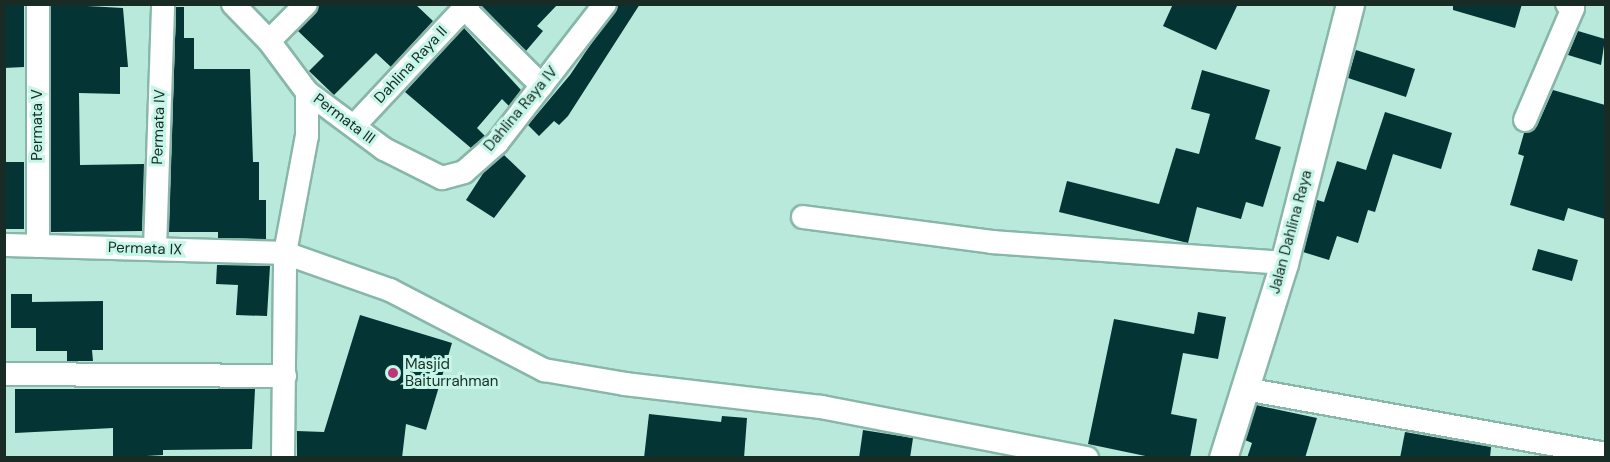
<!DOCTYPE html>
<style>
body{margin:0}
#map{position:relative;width:1610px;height:462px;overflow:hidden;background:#b8e9da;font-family:"DM Sans",sans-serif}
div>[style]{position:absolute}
.building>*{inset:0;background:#043434}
.roads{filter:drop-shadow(2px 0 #88b7a9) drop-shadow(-2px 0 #88b7a9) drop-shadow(0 2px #88b7a9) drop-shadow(0 -2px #88b7a9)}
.minor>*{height:22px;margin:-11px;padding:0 11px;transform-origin:11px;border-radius:11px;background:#fff}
.tertiary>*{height:27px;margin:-13.5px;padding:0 13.5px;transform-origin:13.5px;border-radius:13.5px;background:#fff}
.dots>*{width:16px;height:16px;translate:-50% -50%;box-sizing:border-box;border:3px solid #c5f6e7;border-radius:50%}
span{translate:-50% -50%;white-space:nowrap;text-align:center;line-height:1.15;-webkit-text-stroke:6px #c5f6e7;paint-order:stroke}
.street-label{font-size:15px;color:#182b25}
.poi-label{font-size:15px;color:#182b25}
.left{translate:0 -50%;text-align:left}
.frame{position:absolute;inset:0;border:6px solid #182b25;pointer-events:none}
</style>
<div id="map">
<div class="building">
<i style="clip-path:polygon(51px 4px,123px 8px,128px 67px,120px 67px,120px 94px,79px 93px,80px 165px,144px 164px,142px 231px,51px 232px)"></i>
<i style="clip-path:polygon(319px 4px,415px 4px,433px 21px,391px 67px,376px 53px,334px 95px,309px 71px,324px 56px,298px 31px)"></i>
<i style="clip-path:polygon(558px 4px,537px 26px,543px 31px,526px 51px,481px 5px)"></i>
<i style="clip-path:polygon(618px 4px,640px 4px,568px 116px,559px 125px,554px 121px,539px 136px,528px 125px,570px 75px)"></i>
<i style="clip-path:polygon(1173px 4px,1238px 4px,1216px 50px,1163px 26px)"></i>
<i style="clip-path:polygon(1453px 4px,1522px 4px,1515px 28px,1453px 10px)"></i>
<i style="clip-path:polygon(4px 6px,24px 6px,24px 67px,4px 68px)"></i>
<i style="clip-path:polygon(176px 7px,184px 7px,184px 38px,194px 38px,194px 69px,250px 69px,253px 162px,259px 162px,259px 200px,266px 200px,266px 239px,218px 238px,218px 232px,169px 232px)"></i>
<i style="clip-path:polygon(464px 28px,521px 90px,509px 106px,502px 99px,477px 128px,485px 136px,471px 148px,405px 92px)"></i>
<i style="clip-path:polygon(1578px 31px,1605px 39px,1601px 65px,1568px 55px)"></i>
<i style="clip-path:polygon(1356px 50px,1415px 69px,1406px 97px,1348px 78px)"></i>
<i style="clip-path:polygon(1202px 70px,1270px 90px,1255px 139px,1281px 147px,1263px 207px,1246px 202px,1241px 219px,1197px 207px,1188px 243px,1059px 212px,1067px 181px,1159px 204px,1176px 148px,1199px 154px,1210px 114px,1191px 109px)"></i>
<i style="clip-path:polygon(1553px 90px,1605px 105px,1605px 219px,1568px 208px,1564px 221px,1510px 205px,1524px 156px,1518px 154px,1524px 133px,1537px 126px)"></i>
<i style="clip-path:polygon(1385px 112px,1452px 133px,1441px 169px,1393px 154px,1375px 212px,1368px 210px,1358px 243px,1337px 236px,1329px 260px,1303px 252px,1317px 200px,1324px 202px,1337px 161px,1366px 170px)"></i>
<i style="clip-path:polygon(504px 155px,526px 176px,494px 218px,466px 200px,484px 172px)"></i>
<i style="clip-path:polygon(4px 162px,24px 162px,24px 229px,4px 229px)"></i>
<i style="clip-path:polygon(1538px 249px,1578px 260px,1572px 281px,1532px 270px)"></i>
<i style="clip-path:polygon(217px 265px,270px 266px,267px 316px,236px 315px,238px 285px,216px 284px)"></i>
<i style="clip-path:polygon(11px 294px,32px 294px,32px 302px,103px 301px,103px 350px,92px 350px,93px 361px,67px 361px,67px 351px,36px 351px,36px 328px,11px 328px)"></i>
<i style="clip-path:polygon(1198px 312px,1226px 317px,1218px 359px,1183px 353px,1171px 414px,1197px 419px,1190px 458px,1155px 458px,1088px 444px,1114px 319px,1194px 334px)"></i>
<i style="clip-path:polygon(360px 315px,452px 343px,426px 430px,406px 424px,402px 458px,297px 458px,297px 431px,324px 432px)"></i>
<i style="clip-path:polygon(15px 389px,255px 389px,252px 449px,163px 450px,163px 455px,113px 458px,113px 428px,15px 433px)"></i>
<i style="clip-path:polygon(1256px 405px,1317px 418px,1305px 458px,1247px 458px,1252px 443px,1245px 440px)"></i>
<i style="clip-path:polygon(649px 414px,721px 422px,722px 416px,747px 418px,744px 458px,644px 458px)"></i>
<i style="clip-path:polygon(863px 430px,913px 438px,910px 458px,859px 458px)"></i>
<i style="clip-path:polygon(1405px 432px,1491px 447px,1490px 458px,1400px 458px)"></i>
</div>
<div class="roads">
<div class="minor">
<i style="left:38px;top:4px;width:242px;rotate:90deg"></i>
<i style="left:233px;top:4px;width:52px;rotate:45.8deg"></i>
<i style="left:269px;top:41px;width:64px;rotate:53.3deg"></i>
<i style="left:307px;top:92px;width:96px;rotate:36.5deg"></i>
<i style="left:384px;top:149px;width:65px;rotate:26.6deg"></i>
<i style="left:442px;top:178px;width:23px;rotate:-15deg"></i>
<i style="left:464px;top:172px;width:44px;rotate:-41.3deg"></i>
<i style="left:497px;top:143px;width:176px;rotate:-52.2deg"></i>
<i style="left:464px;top:8px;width:110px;rotate:45deg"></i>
<i style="left:269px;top:41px;width:52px;rotate:-45deg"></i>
<i style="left:1525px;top:120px;width:122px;rotate:-66.8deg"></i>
<i style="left:1573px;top:8px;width:7px;rotate:-146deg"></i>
<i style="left:354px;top:126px;width:167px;rotate:-46.9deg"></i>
<i style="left:803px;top:217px;width:191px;rotate:7.5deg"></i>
<i style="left:992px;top:242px;width:293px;rotate:4.1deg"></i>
<i style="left:4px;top:245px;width:281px;rotate:1.6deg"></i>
<i style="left:285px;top:253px;width:111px;rotate:19.4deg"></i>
<i style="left:390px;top:290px;width:174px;rotate:27.5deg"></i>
<i style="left:544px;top:370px;width:82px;rotate:9.8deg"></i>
<i style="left:625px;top:384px;width:197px;rotate:6.7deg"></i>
<i style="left:821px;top:407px;width:271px;rotate:10.9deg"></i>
<i style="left:155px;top:249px;width:245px;rotate:-88.1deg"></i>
<i style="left:4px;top:374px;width:281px;rotate:0.4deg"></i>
<i style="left:1245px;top:389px;width:367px;rotate:10.2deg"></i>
<i style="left:283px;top:458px;width:205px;rotate:-89.4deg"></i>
<i style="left:285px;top:253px;width:119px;rotate:-79.4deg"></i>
<i style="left:307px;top:136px;width:44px;rotate:-90deg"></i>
</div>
<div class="tertiary">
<i style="left:1223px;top:458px;width:204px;rotate:-72.6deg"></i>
<i style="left:1284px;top:263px;width:267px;rotate:-75.7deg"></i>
</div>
</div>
<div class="dots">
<i style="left:393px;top:373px;background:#bc3679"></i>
</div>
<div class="street-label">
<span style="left:411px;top:65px;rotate:-47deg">Dahlina Raya II</span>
<span style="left:521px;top:109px;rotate:-50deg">Dahlina Raya IV</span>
<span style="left:344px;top:119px;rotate:37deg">Permata III</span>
<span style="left:38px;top:125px;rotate:-90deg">Permata V</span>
<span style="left:159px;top:127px;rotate:-88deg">Permata IV</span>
<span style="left:1291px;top:232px;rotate:-75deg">Jalan Dahlina Raya</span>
<span style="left:145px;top:249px;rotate:2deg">Permata IX</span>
</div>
<div class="poi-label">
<span class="left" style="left:405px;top:373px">Masjid<br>Baiturrahman</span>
</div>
<div class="frame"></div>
</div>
